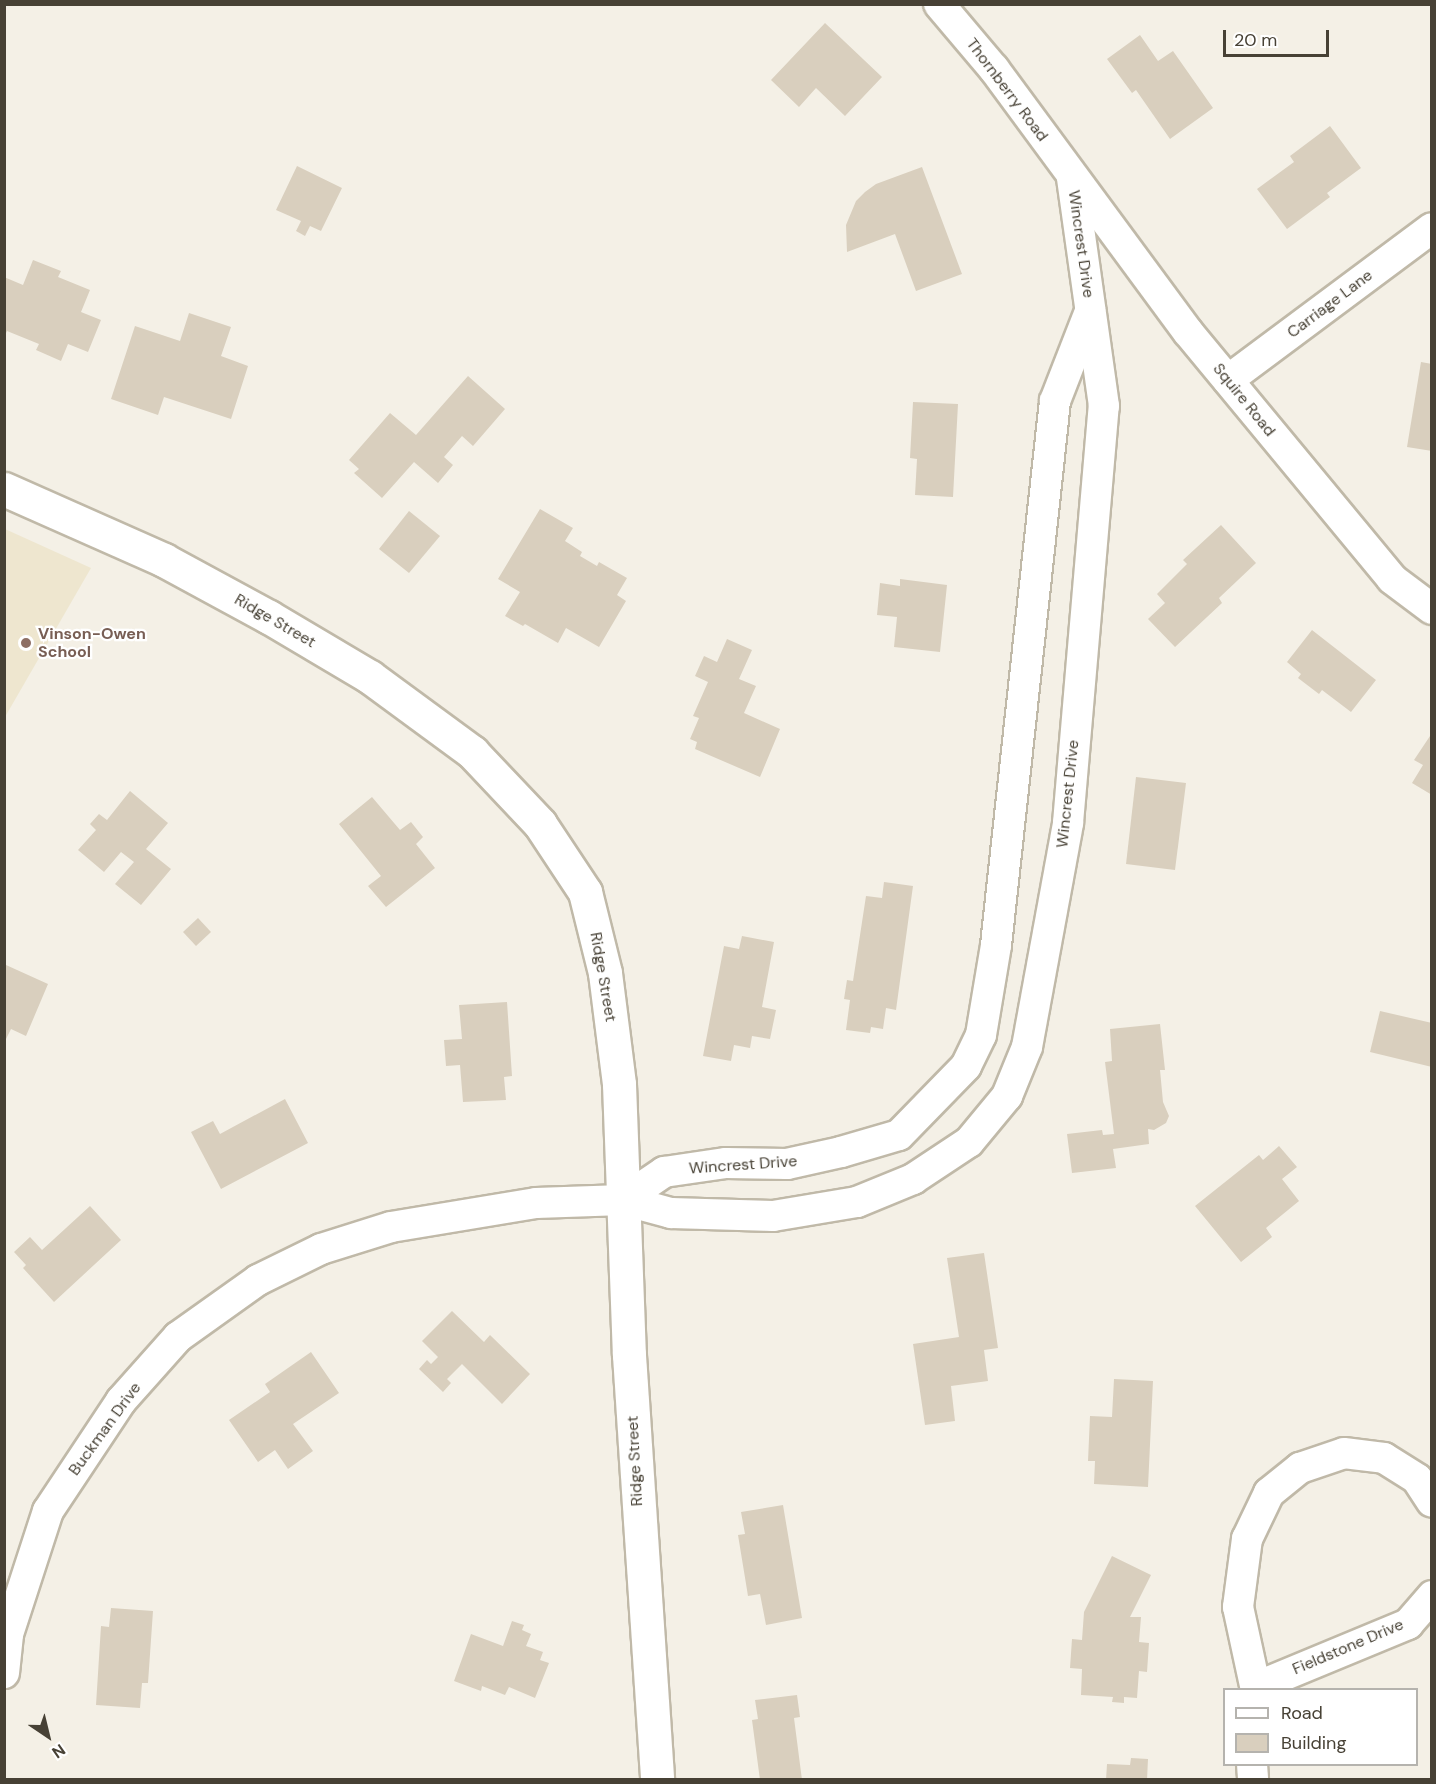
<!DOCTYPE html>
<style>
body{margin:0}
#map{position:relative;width:1436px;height:1784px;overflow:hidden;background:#f4f0e6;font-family:"DM Sans",sans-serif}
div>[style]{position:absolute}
.education>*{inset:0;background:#eee6cf}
.building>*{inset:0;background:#d9cfbe}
.roads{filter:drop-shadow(2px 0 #c0b9a8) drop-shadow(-2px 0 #c0b9a8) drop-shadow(0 2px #c0b9a8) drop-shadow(0 -2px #c0b9a8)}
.minor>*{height:30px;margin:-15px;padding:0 15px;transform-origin:15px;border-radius:15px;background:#fff}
.tertiary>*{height:33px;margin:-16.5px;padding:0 16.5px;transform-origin:16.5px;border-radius:16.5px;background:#fff}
.dots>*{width:16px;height:16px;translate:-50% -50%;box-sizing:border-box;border:3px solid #fff;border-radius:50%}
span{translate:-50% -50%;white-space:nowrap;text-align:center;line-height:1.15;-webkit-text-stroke:4.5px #fff;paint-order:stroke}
.street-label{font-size:16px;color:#474135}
.education-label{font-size:16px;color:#785e54;font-weight:700}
.left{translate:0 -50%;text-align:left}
.frame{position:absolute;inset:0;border:6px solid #474135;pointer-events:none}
.legend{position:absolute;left:1223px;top:1688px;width:195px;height:78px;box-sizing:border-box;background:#fff;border:2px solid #b5b3ae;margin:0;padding:8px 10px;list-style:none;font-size:18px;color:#474135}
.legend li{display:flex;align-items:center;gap:12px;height:30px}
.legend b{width:30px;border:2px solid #b5b3ae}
.north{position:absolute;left:18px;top:1706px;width:60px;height:60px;-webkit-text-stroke:4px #fff;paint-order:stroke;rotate:145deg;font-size:16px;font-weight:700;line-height:24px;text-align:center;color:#474135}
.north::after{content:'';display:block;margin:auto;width:21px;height:27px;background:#474135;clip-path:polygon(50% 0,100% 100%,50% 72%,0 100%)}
.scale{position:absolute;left:1223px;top:30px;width:106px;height:27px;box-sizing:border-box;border:3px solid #474135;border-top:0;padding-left:8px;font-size:18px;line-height:21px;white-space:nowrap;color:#474135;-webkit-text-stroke:4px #fff;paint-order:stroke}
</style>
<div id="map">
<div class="education">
<i style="clip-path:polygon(5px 529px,91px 568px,5px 717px)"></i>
</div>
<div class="building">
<i style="clip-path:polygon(825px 23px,882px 77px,845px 116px,816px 88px,799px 107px,771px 80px)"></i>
<i style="clip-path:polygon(1140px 35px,1158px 61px,1173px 51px,1213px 108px,1170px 139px,1136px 90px,1132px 93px,1107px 59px)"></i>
<i style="clip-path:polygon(1330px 126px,1361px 168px,1327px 193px,1330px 197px,1287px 229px,1257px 189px,1294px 162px,1290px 156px)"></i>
<i style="clip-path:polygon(297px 166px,342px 188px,321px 231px,310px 226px,305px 236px,296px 231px,301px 221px,276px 210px)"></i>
<i style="clip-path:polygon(922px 167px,962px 274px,916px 291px,895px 234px,847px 252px,846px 225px,856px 201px,865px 192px,876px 184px)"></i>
<i style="clip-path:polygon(33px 260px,61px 271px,58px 277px,90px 290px,81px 312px,101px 320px,88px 352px,68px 344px,61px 361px,36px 350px,39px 344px,7px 331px,4px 337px,4px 277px,23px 285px)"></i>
<i style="clip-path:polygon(189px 313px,231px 327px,221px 356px,248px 366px,231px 419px,164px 397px,158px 415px,111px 399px,135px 326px,180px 341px)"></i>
<i style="clip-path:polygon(1421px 362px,1432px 364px,1432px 451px,1407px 447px)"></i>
<i style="clip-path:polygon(468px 376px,505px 409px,473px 446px,462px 436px,444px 457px,453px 465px,438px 483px,414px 462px,382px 498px,354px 473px,359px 469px,349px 460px,390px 413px,416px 435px)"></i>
<i style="clip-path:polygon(913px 402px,958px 404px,953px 497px,915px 495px,917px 459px,910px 458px)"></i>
<i style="clip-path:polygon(540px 509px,573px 528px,565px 541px,582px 552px,580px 556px,597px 566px,599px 562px,627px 578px,617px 595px,626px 601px,599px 647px,566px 628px,558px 643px,525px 624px,523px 626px,505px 616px,520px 592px,498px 579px)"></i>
<i style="clip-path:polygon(409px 511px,440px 536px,409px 573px,379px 549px)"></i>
<i style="clip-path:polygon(1221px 525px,1256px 563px,1219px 598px,1222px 603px,1175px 647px,1148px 619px,1165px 603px,1157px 594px,1187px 564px,1183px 560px)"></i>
<i style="clip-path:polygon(900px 579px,947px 585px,940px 652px,894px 647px,897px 617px,877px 615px,880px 583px,900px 586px)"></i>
<i style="clip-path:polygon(1312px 630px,1376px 680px,1351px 712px,1322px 690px,1319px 694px,1298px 678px,1301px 674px,1287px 662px)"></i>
<i style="clip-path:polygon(727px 639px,752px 650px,739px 679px,756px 686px,744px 713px,780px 729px,760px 777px,695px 749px,697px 742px,690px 739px,699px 718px,693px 716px,708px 682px,695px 676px,704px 656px,717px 662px)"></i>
<i style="clip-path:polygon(1432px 733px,1432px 795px,1412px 783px,1423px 765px,1414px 760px)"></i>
<i style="clip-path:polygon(1136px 777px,1186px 783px,1175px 870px,1126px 864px)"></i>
<i style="clip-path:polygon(130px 791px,168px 823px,146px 849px,171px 869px,141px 905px,115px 884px,134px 862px,121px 852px,104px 872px,78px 850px,96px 830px,90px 824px,99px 814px,107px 820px)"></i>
<i style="clip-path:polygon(372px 797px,400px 830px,411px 822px,423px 837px,416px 844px,435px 868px,386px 907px,368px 886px,381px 876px,339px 824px)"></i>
<i style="clip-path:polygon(884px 882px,913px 886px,896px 1010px,886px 1008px,883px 1029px,871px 1027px,870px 1033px,846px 1030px,850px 1000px,844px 999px,847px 980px,853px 981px,866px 896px,882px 898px)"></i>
<i style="clip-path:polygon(198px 918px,211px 932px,196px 946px,183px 932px)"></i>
<i style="clip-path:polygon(742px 936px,774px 942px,762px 1007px,776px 1010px,770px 1039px,752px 1036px,750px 1048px,734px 1045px,731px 1061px,703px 1056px,724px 946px,739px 949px)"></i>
<i style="clip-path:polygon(6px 965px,48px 984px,26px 1036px,11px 1029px,4px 1043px)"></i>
<i style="clip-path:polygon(507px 1002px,512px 1076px,504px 1077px,506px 1100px,463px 1102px,460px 1065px,446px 1066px,444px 1040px,462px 1039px,459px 1005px)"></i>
<i style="clip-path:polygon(1380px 1011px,1432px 1023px,1432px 1067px,1370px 1052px)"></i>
<i style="clip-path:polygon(1160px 1024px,1165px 1070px,1160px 1070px,1163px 1102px,1169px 1116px,1166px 1123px,1154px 1130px,1148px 1129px,1149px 1144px,1113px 1149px,1116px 1168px,1072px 1173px,1067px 1134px,1102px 1130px,1103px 1135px,1114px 1134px,1105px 1062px,1112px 1061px,1110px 1029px)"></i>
<i style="clip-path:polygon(285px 1099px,308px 1143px,221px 1189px,191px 1132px,213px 1121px,220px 1134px)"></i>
<i style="clip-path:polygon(1279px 1146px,1297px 1167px,1282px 1179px,1299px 1201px,1266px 1228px,1272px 1237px,1241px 1262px,1195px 1206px,1259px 1155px,1263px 1160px)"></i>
<i style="clip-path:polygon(90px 1206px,121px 1240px,54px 1302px,23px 1268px,26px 1265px,14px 1252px,30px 1237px,42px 1250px)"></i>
<i style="clip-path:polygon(984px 1253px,998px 1348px,984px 1350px,988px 1381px,951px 1386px,955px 1421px,925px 1425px,913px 1344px,959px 1337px,947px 1258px)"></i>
<i style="clip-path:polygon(452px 1311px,484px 1342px,490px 1335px,530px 1374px,502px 1404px,462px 1364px,447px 1379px,451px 1383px,443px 1392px,419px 1369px,427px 1360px,431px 1364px,438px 1357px,422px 1341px)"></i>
<i style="clip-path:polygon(311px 1352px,339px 1393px,293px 1424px,313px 1451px,288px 1469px,275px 1450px,258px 1462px,229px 1420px,270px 1392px,265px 1384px)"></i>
<i style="clip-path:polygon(1114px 1379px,1153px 1381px,1148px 1487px,1094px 1484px,1095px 1461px,1088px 1461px,1090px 1416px,1112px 1417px)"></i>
<i style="clip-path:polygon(783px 1505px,802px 1618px,766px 1625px,760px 1594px,748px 1596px,738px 1535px,745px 1534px,741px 1512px)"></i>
<i style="clip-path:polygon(1112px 1556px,1151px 1575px,1130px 1617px,1141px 1617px,1139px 1642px,1149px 1643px,1147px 1672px,1139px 1671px,1137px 1698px,1124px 1697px,1124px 1703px,1112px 1702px,1113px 1697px,1081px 1695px,1082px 1669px,1070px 1668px,1072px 1639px,1082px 1640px,1084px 1612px)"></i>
<i style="clip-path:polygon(111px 1608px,153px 1611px,148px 1683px,142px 1683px,140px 1708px,96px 1705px,101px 1626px,109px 1627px)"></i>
<i style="clip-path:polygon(512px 1621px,524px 1625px,522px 1630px,531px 1634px,526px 1646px,543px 1652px,540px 1660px,549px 1663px,535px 1698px,509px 1687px,505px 1695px,482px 1686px,481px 1691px,454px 1681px,471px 1634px,503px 1646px)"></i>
<i style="clip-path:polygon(797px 1695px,800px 1717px,794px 1718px,802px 1780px,760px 1780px,752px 1720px,758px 1719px,755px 1700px)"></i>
<i style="clip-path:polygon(1131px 1758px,1148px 1759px,1147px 1780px,1106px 1780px,1107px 1764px,1130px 1765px)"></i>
</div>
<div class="roads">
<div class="minor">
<i style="left:939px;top:4px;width:85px;rotate:49.8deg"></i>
<i style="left:994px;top:69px;width:327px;rotate:53.6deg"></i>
<i style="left:1188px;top:332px;width:320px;rotate:50.4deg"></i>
<i style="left:1392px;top:579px;width:50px;rotate:36.9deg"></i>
<i style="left:1228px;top:380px;width:254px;rotate:-36.7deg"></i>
<i style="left:623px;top:1200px;width:50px;rotate:-34.3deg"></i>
<i style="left:664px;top:1172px;width:63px;rotate:-8.3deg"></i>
<i style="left:726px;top:1163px;width:61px;rotate:0.9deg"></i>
<i style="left:787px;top:1164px;width:55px;rotate:-12.5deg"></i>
<i style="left:841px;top:1152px;width:60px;rotate:-16.3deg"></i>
<i style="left:899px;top:1135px;width:96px;rotate:-45.8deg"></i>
<i style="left:966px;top:1066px;width:34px;rotate:-64deg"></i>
<i style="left:981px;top:1035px;width:91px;rotate:-80.5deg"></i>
<i style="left:996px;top:945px;width:547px;rotate:-83.81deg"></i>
<i style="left:1055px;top:401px;width:97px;rotate:-68.7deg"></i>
<i style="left:4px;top:1673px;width:39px;rotate:-84deg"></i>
<i style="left:8px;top:1634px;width:129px;rotate:-72deg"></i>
<i style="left:48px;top:1511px;width:132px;rotate:-56.4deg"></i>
<i style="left:121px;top:1401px;width:86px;rotate:-48.3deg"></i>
<i style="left:178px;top:1337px;width:98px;rotate:-35.5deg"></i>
<i style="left:258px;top:1280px;width:70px;rotate:-26.2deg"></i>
<i style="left:321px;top:1249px;width:73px;rotate:-17.4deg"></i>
<i style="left:391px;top:1227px;width:147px;rotate:-9.4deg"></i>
<i style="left:536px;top:1203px;width:87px;rotate:-2deg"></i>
<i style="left:623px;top:1200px;width:50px;rotate:15.2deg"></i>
<i style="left:671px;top:1213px;width:102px;rotate:1.7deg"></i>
<i style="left:773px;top:1216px;width:85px;rotate:-9.5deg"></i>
<i style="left:857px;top:1202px;width:61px;rotate:-22.3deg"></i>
<i style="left:913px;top:1179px;width:67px;rotate:-33.5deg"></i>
<i style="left:969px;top:1142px;width:60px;rotate:-50.4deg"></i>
<i style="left:1007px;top:1096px;width:53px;rotate:-67.8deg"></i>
<i style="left:1027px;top:1047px;width:228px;rotate:-79.6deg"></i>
<i style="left:1068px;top:823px;width:419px;rotate:-85.1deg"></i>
<i style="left:1104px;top:406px;width:231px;rotate:-98deg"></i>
<i style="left:1256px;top:1687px;width:165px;rotate:-22.5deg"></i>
<i style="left:1408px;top:1624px;width:37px;rotate:-49deg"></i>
<i style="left:1256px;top:1690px;width:85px;rotate:-102.2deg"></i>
<i style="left:1238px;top:1607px;width:69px;rotate:-82.5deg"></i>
<i style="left:1247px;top:1539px;width:51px;rotate:-64.4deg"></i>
<i style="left:1269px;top:1493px;width:40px;rotate:-39deg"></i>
<i style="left:1300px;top:1468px;width:46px;rotate:-18.8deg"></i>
<i style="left:1344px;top:1453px;width:40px;rotate:7.1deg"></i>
<i style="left:1384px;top:1458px;width:39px;rotate:32deg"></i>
<i style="left:1417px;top:1479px;width:27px;rotate:57deg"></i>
<i style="left:1252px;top:1764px;width:16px;rotate:86deg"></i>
</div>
<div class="tertiary">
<i style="left:4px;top:489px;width:175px;rotate:23.9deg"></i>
<i style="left:164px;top:560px;width:119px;rotate:28.5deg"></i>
<i style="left:269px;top:617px;width:117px;rotate:30.7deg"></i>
<i style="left:370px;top:677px;width:127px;rotate:36.3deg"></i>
<i style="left:472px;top:752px;width:99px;rotate:46.6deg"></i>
<i style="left:540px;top:824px;width:82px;rotate:56.5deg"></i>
<i style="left:585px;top:892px;width:83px;rotate:76.1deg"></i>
<i style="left:605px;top:973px;width:112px;rotate:82.8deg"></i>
<i style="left:619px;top:1084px;width:271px;rotate:87.9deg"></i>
<i style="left:629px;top:1355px;width:426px;rotate:86.2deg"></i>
</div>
</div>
<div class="dots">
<i style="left:26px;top:643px;background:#8d6e63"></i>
</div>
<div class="street-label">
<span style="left:1007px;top:90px;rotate:53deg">Thornberry Road</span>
<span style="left:1081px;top:244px;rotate:82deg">Wincrest Drive</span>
<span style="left:1330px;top:304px;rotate:-37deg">Carriage Lane</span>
<span style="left:1244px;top:400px;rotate:51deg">Squire Road</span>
<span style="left:275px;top:621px;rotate:30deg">Ridge Street</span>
<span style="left:1068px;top:794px;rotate:-84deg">Wincrest Drive</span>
<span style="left:603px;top:977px;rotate:80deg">Ridge Street</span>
<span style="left:743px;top:1165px;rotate:-4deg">Wincrest Drive</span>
<span style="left:105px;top:1429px;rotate:-54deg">Buckman Drive</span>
<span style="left:635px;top:1461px;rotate:-93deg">Ridge Street</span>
<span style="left:1348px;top:1647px;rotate:-23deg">Fieldstone Drive</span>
</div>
<div class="education-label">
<span class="left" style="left:38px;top:643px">Vinson-Owen<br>School</span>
</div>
<div class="frame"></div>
<ul class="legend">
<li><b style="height:8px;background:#fff"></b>Road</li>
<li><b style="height:16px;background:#d9cfbe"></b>Building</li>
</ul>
<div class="north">N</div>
<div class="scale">20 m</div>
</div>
